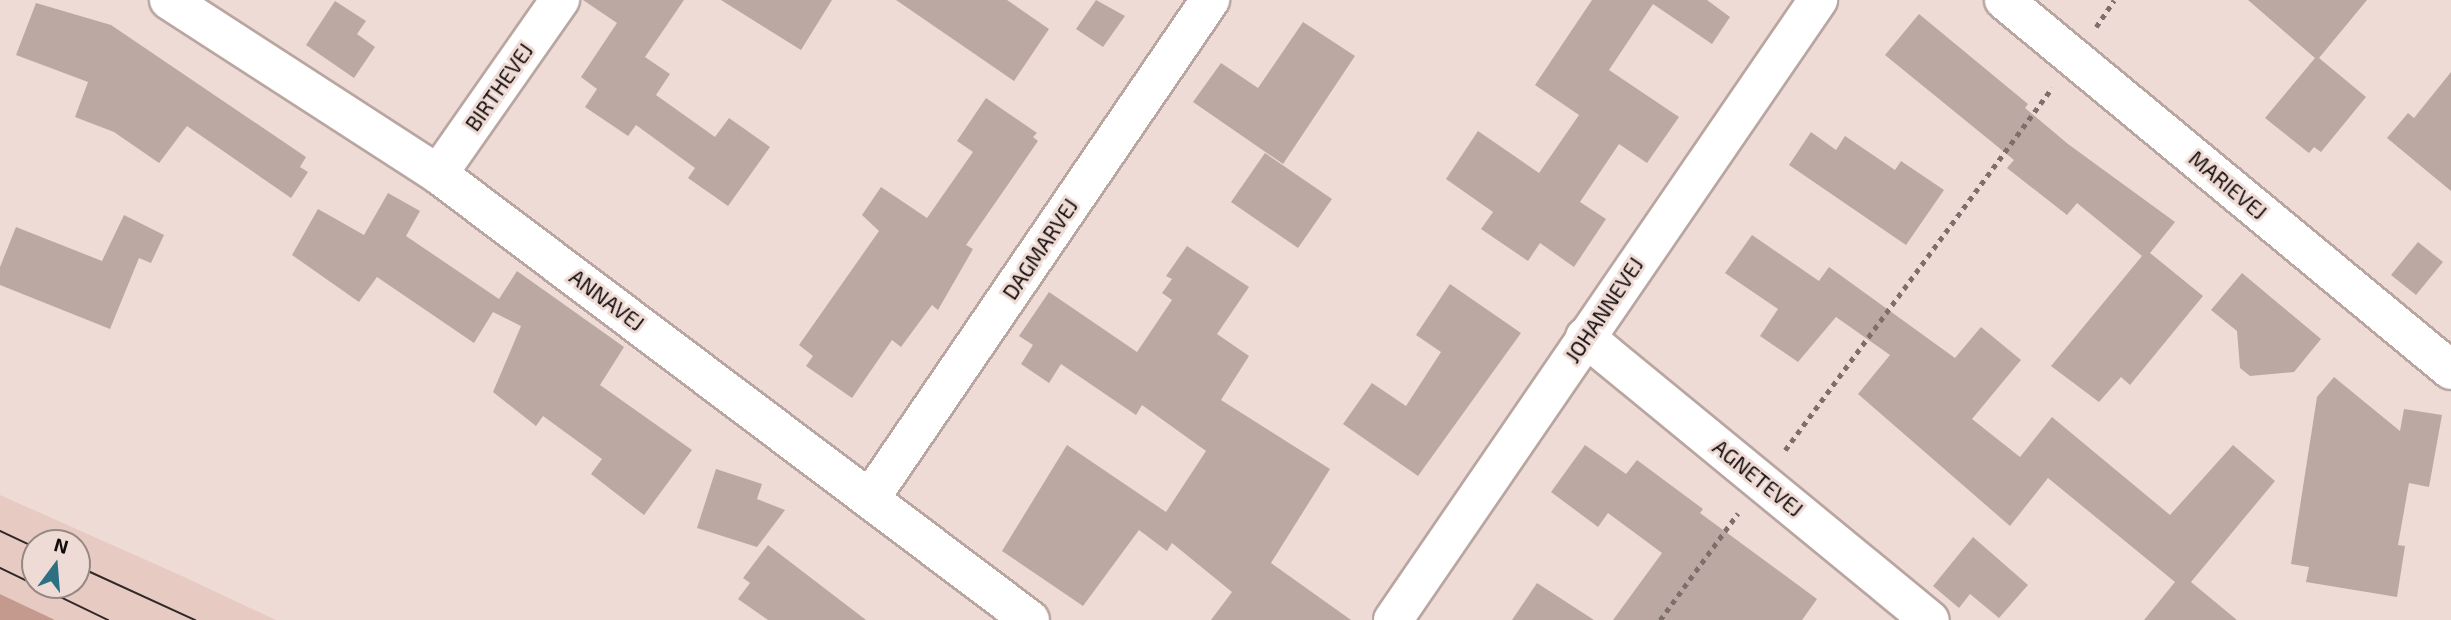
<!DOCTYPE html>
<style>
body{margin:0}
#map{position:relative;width:2451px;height:620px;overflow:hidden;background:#efdbd5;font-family:"Exo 2",sans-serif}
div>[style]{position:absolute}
.built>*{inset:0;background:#e7cbc3}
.forest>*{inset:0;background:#c49a8e}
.building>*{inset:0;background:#bba8a3}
.path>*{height:4.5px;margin-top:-2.25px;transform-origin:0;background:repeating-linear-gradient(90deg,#7b6e6b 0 5px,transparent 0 10px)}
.roads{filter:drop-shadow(2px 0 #b9a6a1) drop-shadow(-2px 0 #b9a6a1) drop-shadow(0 2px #b9a6a1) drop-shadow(0 -2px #b9a6a1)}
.minor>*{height:38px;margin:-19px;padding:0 19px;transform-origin:19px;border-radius:19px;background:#fff}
.tram>*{height:2px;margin:-1px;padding:0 1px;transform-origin:1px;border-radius:1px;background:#302826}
span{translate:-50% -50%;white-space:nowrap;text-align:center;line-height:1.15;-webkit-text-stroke:6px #efdbd5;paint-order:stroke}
.street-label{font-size:21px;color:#130c0b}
.north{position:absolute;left:21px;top:529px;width:70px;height:70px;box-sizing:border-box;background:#efdbd5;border:2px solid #978884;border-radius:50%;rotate:16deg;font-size:19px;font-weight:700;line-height:28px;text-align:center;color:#130c0b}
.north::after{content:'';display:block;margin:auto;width:24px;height:32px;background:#2c7081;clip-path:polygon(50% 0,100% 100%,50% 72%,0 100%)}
</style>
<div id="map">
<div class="built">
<i style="clip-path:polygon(evenodd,0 495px,182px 576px,276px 620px,55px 620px,0 594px,0 495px,35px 543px,77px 543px,77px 585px,35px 585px,35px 543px)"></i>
</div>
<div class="forest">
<i style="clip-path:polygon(0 594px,55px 620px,0 620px)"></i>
</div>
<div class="building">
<i style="clip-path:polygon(583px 0,684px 0,645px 57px,670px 74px,656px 95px,715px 137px,729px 118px,770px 147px,728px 206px,688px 178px,695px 168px,636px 125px,628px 136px,585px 107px,597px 89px,581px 77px,617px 23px)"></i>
<i style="clip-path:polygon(721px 0,832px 0,801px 50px)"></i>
<i style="clip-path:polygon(896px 0,1007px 0,1049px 29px,1014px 81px)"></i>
<i style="clip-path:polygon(1096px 0,1125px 16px,1103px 47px,1076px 29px)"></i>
<i style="clip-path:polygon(1592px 0,1707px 0,1730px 17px,1712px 44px,1653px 4px,1609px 70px,1679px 117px,1647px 163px,1619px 144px,1580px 202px,1606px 219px,1574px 267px,1540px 243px,1528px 261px,1481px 229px,1493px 212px,1446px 179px,1478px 131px,1539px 173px,1579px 115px,1535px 85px)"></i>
<i style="clip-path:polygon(2248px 0,2367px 0,2319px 58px,2366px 97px,2321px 152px,2314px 147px,2309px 153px,2265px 118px,2315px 58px)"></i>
<i style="clip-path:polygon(335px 1px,366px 21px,357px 34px,375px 47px,354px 78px,306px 45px)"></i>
<i style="clip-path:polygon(36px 3px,111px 25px,306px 157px,300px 167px,308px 172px,291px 198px,187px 126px,159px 163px,114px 132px,75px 117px,88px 82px,16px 55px)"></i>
<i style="clip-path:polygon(1919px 14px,2028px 104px,2025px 108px,2068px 144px,2175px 222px,2150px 253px,2203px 296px,2130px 385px,2121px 377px,2099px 402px,2051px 366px,2142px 256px,2077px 203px,2067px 215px,2007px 168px,2014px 160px,1885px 55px)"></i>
<i style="clip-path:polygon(1303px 22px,1355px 56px,1283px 164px,1193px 102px,1221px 63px,1258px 88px)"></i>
<i style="clip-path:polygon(2451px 72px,2451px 191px,2387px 138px,2408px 113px,2414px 118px)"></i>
<i style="clip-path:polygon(986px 98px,1037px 133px,1033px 137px,1038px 141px,966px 245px,973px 249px,938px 310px,932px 305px,901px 347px,892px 340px,852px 398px,806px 366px,813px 356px,799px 345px,879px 231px,862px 215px,881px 187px,927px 218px,973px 152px,957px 141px)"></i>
<i style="clip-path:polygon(1811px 132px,1836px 150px,1845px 136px,1895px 170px,1901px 161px,1944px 190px,1906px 245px,1789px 165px)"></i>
<i style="clip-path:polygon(1265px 153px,1332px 199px,1298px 248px,1231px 202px)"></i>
<i style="clip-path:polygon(388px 193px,420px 211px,406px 236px,499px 299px,517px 271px,624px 347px,600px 385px,692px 450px,644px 515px,591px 474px,602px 459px,543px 416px,536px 426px,493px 392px,521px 326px,493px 312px,474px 343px,377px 277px,359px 302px,292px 255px,318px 209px,364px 235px)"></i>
<i style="clip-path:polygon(124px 215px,164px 235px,151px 263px,139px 258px,110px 329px,0 285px,0 267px,16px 227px,102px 261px)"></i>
<i style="clip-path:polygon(1752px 235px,1819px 281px,1829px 267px,1955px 358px,1981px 327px,2021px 360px,1972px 419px,2020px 457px,2052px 417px,2170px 515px,2233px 445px,2275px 481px,2191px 582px,2237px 620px,2144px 620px,2175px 582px,2048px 478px,2010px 526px,1858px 394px,1890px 355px,1836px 317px,1798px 362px,1760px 336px,1778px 309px,1725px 273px)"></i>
<i style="clip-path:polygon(2418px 242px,2443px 262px,2416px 295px,2391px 275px)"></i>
<i style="clip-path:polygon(1187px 246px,1249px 287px,1217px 334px,1249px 356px,1221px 400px,1330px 469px,1271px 563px,1351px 620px,1211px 620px,1232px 592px,1172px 543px,1167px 551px,1139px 530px,1083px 606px,1002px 551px,1067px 445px,1166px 512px,1206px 451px,1142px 405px,1136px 415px,1061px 364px,1049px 383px,1021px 364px,1033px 345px,1019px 336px,1049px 292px,1137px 352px,1172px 300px,1162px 293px,1172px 279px,1166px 276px)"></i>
<i style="clip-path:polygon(2242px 273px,2321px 339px,2294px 372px,2250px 376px,2240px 368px,2237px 331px,2211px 310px)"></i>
<i style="clip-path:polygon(1450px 284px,1521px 333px,1418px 476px,1343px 424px,1372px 383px,1406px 406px,1441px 352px,1416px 335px)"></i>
<i style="clip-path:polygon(2334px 377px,2400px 431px,2404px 409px,2442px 415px,2429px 487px,2409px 483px,2398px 545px,2405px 546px,2397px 597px,2306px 582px,2309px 567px,2291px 564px,2317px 397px)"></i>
<i style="clip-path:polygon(1585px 445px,1626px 474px,1637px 460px,1703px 509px,1700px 513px,1817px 599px,1802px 620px,1613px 620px,1662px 553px,1608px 513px,1598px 527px,1551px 492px)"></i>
<i style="clip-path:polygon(716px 469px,762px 484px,757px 499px,785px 510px,757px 547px,697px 528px)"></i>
<i style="clip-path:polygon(1973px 537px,2028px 585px,1999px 618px,1970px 594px,1959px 608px,1933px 586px)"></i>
<i style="clip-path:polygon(768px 545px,866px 620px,768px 620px,738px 599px,750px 583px,743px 578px)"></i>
<i style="clip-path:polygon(1537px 583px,1594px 620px,1512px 620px)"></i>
</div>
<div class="path">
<i style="left:2096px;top:27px;width:32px;rotate:-56deg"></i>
<i style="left:1785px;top:450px;width:450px;rotate:-53.6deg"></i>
<i style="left:1660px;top:620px;width:132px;rotate:-53.9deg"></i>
</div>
<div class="roads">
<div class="minor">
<i style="left:169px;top:0;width:320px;rotate:32.9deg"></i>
<i style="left:438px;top:174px;width:741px;rotate:36.99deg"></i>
<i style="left:2004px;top:0;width:580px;rotate:39.62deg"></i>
<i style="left:438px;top:174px;width:213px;rotate:-55deg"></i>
<i style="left:1585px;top:337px;width:446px;rotate:39.4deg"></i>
<i style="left:871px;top:497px;width:602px;rotate:-55.7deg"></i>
<i style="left:1393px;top:620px;width:752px;rotate:-55.57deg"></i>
</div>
</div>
<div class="tram">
<i style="left:0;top:531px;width:38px;rotate:25deg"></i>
<i style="left:77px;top:566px;width:130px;rotate:24.6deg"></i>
<i style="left:0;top:568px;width:120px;rotate:25.7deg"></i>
</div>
<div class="street-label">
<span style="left:499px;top:87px;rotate:-55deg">BIRTHEVEJ</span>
<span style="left:2228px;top:185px;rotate:40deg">MARIEVEJ</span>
<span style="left:1040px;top:249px;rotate:-56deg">DAGMARVEJ</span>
<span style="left:607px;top:300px;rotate:37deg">ANNAVEJ</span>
<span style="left:1604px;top:310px;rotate:-56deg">JOHANNEVEJ</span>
<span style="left:1758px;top:478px;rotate:39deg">AGNETEVEJ</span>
</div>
<div class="north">N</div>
</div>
